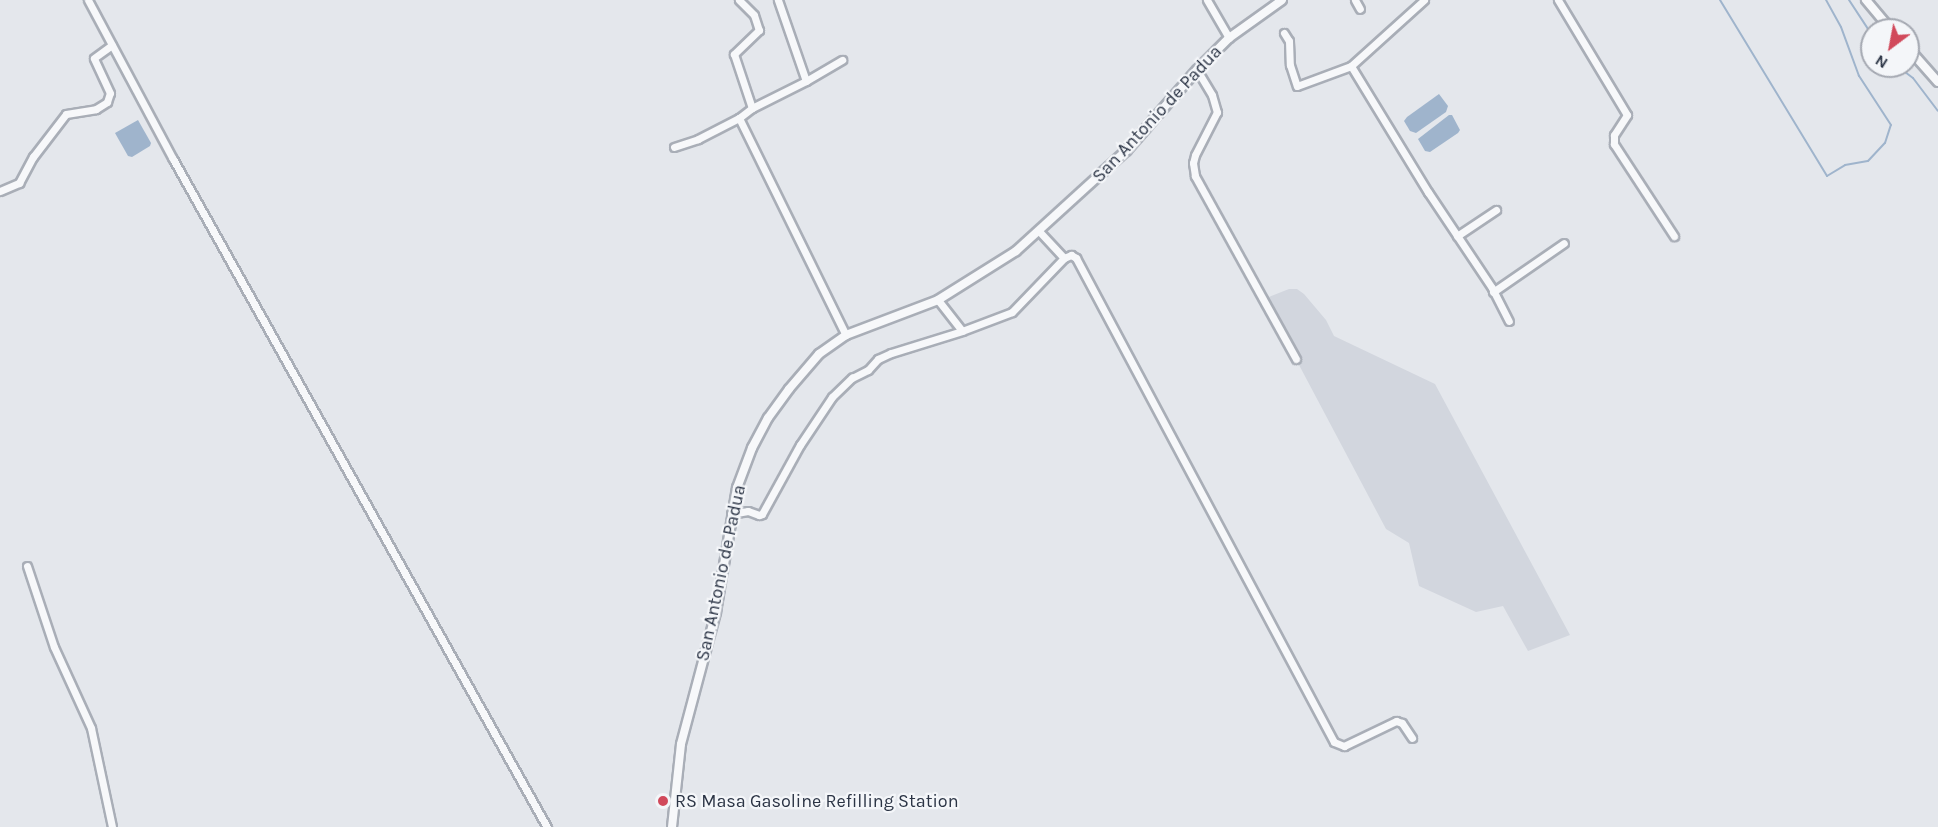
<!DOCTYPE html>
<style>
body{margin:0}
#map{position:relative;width:1938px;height:827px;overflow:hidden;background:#e4e7ec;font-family:Karla,sans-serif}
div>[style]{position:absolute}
.built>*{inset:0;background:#d2d6de}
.water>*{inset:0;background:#9fb4cc}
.stream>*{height:2px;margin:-1px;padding:0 1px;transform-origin:1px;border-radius:1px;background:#9fb4cc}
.roads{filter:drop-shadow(2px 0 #a9aeb7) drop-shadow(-2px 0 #a9aeb7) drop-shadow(0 2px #a9aeb7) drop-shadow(0 -2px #a9aeb7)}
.minor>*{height:7px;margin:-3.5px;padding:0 3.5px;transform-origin:3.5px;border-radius:3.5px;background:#f7f8fa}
.tertiary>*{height:8px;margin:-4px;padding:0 4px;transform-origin:4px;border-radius:4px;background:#f7f8fa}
.dots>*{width:16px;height:16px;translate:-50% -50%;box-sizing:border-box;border:3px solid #f4f6f9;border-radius:50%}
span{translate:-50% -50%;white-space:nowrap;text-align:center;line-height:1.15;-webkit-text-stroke:4.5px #f4f6f9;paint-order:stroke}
.street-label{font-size:18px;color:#2b3445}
.poi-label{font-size:18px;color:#2b3445}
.left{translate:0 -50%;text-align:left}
.north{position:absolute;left:1860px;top:18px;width:60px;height:60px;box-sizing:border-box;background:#f4f6f9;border:2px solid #a4a8b1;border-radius:50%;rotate:212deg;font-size:16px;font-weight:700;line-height:24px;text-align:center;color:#2b3445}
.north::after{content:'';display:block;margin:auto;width:21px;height:27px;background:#d1495b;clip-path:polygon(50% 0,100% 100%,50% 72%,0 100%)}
</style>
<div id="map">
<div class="built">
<i style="clip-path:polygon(1289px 289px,1297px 289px,1304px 294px,1326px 320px,1334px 336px,1435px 384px,1570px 635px,1528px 651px,1503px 606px,1476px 612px,1419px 586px,1409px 543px,1386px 529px,1264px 299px)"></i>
</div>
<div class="water">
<i style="clip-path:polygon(1439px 94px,1448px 106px,1446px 112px,1416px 133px,1410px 131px,1404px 121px,1407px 117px)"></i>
<i style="clip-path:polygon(1449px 115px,1452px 115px,1460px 130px,1458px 133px,1430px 152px,1425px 151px,1418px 139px)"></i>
<i style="clip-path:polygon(138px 120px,151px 143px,150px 146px,132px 157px,128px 156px,115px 133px)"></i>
</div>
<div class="stream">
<i style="left:1720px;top:0;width:206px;rotate:58.7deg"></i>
<i style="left:1827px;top:176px;width:21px;rotate:-31deg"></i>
<i style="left:1845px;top:165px;width:23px;rotate:-10deg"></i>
<i style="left:1868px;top:161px;width:25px;rotate:-47deg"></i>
<i style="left:1885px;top:143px;width:19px;rotate:-72deg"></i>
<i style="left:1891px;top:125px;width:59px;rotate:-123.1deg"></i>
<i style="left:1859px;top:76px;width:52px;rotate:-110.2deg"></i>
<i style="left:1841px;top:27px;width:31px;rotate:-119deg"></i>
<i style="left:1849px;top:0;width:42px;rotate:56.7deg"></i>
<i style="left:1897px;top:66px;width:20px;rotate:37deg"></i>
<i style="left:1913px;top:78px;width:41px;rotate:52.9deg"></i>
</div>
<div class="roads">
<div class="minor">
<i style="left:88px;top:0;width:180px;rotate:61.9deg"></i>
<i style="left:173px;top:159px;width:766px;rotate:60.76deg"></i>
<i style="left:739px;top:0;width:21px;rotate:45deg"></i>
<i style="left:754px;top:15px;width:16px;rotate:72deg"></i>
<i style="left:759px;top:30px;width:35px;rotate:136deg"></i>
<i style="left:734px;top:54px;width:57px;rotate:71.6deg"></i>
<i style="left:752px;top:108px;width:16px;rotate:142deg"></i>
<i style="left:739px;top:118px;width:242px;rotate:63.8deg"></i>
<i style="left:1207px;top:0;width:44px;rotate:59.9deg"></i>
<i style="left:1355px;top:0;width:10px;rotate:61deg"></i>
<i style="left:1424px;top:0;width:98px;rotate:137.9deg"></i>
<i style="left:1351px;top:66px;width:148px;rotate:58.6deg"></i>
<i style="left:1428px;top:192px;width:115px;rotate:56.3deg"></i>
<i style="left:1492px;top:288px;width:37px;rotate:63deg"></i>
<i style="left:1558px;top:0;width:134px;rotate:59deg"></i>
<i style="left:1627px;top:115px;width:24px;rotate:123deg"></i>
<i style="left:1614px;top:135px;width:9px;rotate:90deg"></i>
<i style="left:1614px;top:144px;width:110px;rotate:56.9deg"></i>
<i style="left:1284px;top:33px;width:9px;rotate:58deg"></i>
<i style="left:1289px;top:41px;width:24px;rotate:88deg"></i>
<i style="left:1290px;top:65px;width:22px;rotate:72deg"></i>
<i style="left:1297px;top:86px;width:58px;rotate:-20.3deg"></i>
<i style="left:1197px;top:70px;width:29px;rotate:59deg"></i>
<i style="left:1212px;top:95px;width:18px;rotate:74deg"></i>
<i style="left:1217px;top:112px;width:48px;rotate:117.1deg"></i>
<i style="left:1195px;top:155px;width:8px;rotate:104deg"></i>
<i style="left:1193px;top:163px;width:13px;rotate:81deg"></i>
<i style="left:1195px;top:176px;width:209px;rotate:61.1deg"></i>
<i style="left:806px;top:81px;width:42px;rotate:-30.3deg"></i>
<i style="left:752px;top:108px;width:60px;rotate:-26.6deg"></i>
<i style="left:806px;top:81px;width:86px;rotate:-109.1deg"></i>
<i style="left:674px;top:147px;width:25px;rotate:-18deg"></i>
<i style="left:698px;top:139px;width:46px;rotate:-27.1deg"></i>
<i style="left:0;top:191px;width:21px;rotate:-23deg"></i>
<i style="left:19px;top:183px;width:30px;rotate:-62deg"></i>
<i style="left:33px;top:157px;width:54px;rotate:-52.5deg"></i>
<i style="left:66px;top:114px;width:30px;rotate:-9deg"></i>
<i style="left:96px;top:109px;width:13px;rotate:-32deg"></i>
<i style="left:107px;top:102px;width:9px;rotate:-72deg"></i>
<i style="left:110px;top:93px;width:38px;rotate:-115deg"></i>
<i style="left:94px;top:58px;width:22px;rotate:-36deg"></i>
<i style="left:1457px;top:236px;width:47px;rotate:-33.7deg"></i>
<i style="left:1064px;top:258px;width:8px;rotate:-23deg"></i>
<i style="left:1071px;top:255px;width:6px;rotate:31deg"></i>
<i style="left:1076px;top:258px;width:548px;rotate:61.94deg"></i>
<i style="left:1334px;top:742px;width:11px;rotate:22deg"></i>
<i style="left:1344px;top:746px;width:58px;rotate:-25.7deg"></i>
<i style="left:1396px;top:721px;width:6px;rotate:18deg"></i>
<i style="left:1402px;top:723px;width:18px;rotate:56deg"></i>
<i style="left:1493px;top:292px;width:86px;rotate:-34.6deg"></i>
<i style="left:938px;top:300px;width:39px;rotate:52deg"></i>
<i style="left:962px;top:331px;width:53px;rotate:-20.8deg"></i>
<i style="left:1012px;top:312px;width:75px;rotate:-46.1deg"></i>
<i style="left:1064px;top:258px;width:35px;rotate:-133deg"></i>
<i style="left:731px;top:514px;width:17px;rotate:-10deg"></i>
<i style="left:748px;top:511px;width:12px;rotate:20deg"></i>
<i style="left:759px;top:515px;width:3px;rotate:-18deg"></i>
<i style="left:762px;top:514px;width:79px;rotate:-61.2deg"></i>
<i style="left:800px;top:445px;width:58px;rotate:-56.3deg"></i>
<i style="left:832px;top:397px;width:28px;rotate:-44deg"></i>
<i style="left:852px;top:378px;width:18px;rotate:-27deg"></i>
<i style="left:868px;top:370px;width:15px;rotate:-48deg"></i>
<i style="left:878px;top:359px;width:14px;rotate:-25deg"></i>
<i style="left:891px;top:353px;width:74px;rotate:-17.2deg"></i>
<i style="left:27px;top:566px;width:85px;rotate:71.6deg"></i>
<i style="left:54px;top:647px;width:89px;rotate:65.4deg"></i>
<i style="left:91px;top:728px;width:101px;rotate:78deg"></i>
</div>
<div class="tertiary">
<i style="left:1866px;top:0;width:39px;rotate:50deg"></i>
<i style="left:1908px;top:48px;width:45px;rotate:48.6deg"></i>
<i style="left:672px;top:827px;width:83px;rotate:-83.8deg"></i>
<i style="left:681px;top:744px;width:137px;rotate:-75.1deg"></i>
<i style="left:716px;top:612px;width:126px;rotate:-80.4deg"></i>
<i style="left:737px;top:488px;width:43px;rotate:-69.4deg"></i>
<i style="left:752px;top:448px;width:34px;rotate:-62deg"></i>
<i style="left:768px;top:418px;width:36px;rotate:-54deg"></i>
<i style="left:789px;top:389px;width:46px;rotate:-49.4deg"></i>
<i style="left:819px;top:354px;width:33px;rotate:-35deg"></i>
<i style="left:846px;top:335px;width:98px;rotate:-20.8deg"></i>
<i style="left:938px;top:300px;width:92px;rotate:-32.1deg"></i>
<i style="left:1016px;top:251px;width:149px;rotate:-42.3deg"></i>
<i style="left:1126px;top:151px;width:108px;rotate:-48.8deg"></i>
<i style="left:1197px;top:70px;width:45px;rotate:-45deg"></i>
<i style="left:1229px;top:38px;width:65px;rotate:-35.6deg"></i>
</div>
</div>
<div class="dots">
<i style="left:663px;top:801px;background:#d1495b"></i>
</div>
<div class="street-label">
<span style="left:1157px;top:114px;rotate:-47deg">San Antonio de Padua</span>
<span style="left:721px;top:573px;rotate:-78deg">San Antonio de Padua</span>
</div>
<div class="poi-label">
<span class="left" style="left:675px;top:801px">RS Masa Gasoline Refilling Station</span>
</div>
<div class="north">N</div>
</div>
